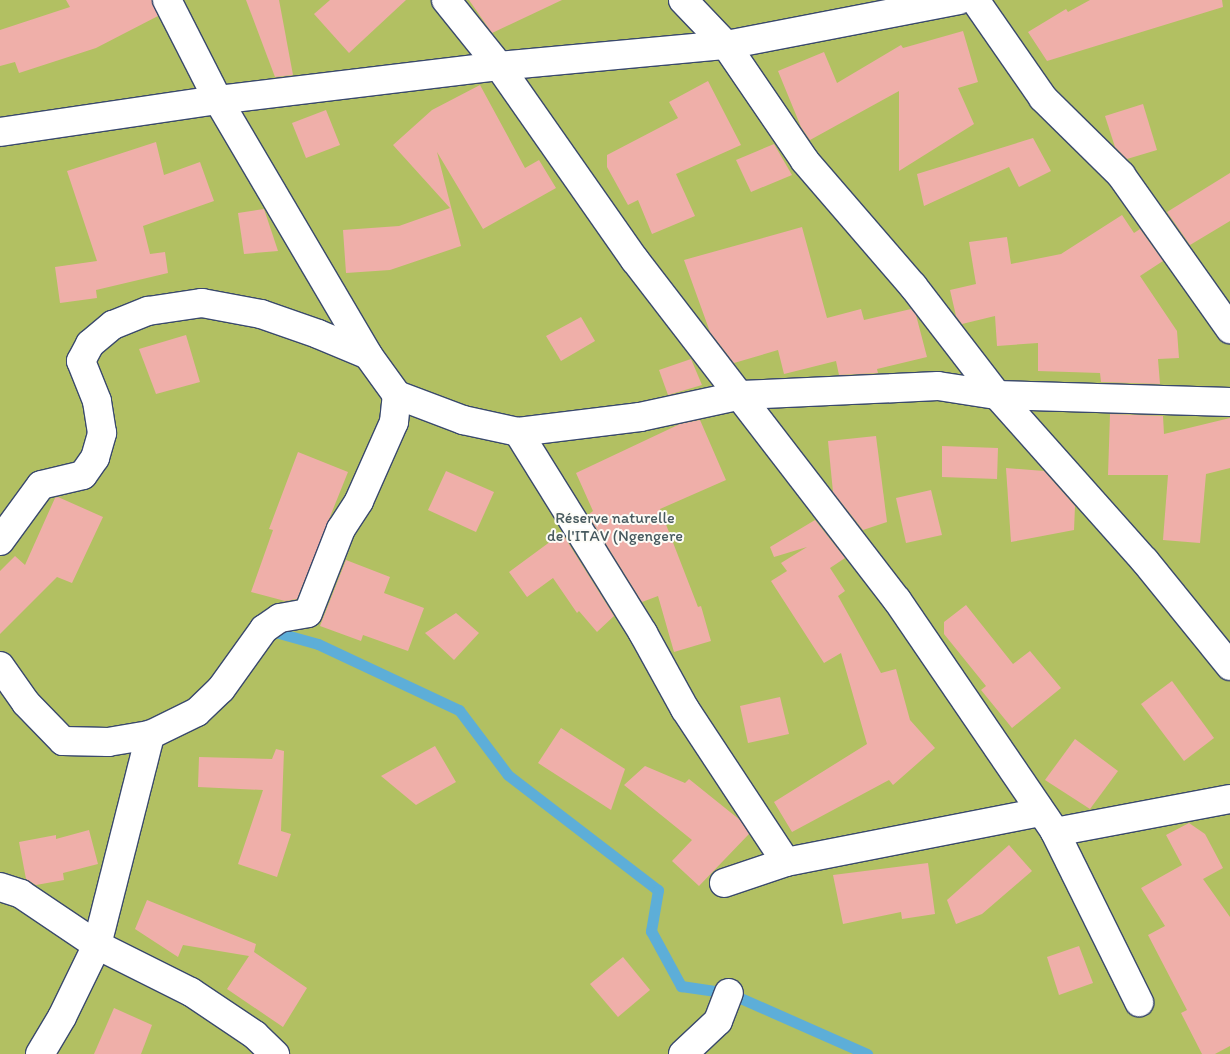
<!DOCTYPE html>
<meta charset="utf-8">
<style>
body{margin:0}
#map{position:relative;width:1230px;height:1054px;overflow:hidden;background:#edddba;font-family:Itim,sans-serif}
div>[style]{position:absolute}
.green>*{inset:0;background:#b2c062}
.stream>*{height:11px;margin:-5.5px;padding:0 5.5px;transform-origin:5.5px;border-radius:5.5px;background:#5daed8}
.building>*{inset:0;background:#efafa9}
.roads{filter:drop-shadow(1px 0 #3a496c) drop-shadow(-1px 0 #3a496c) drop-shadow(0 1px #3a496c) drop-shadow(0 -1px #3a496c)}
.minor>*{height:28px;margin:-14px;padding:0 14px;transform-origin:14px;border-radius:14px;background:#fff}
span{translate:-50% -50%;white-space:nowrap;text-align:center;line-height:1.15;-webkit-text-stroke:4px #fdfcf7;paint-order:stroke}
.park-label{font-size:16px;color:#485a5f}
</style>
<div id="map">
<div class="green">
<i style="clip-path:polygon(0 0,1230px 0,1230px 1054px,0 1054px)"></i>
</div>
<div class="stream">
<i style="left:268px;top:630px;width:52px;rotate:15.6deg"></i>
<i style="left:318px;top:644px;width:156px;rotate:25.1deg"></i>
<i style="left:459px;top:710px;width:81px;rotate:53deg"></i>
<i style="left:508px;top:775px;width:189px;rotate:37.5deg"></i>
<i style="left:658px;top:890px;width:42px;rotate:99.7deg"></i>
<i style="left:651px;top:931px;width:63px;rotate:61.4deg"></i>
<i style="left:681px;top:986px;width:49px;rotate:8.3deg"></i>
<i style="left:729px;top:993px;width:151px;rotate:23.8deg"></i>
</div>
<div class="building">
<i style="clip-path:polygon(66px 0,152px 0,158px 16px,96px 48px,19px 73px,15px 62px,0 66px,0 30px,70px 7px)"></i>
<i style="clip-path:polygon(246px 0,279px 0,293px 75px,275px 77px)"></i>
<i style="clip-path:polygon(330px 0,406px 0,349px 53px,314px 14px)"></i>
<i style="clip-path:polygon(469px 0,562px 0,492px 33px)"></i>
<i style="clip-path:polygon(1090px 0,1222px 0,1223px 7px,1047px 61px,1028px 32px,1066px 9px,1068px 12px)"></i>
<i style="clip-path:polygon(963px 31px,978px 82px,958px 88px,974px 124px,899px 171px,899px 91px,810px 140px,801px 127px,778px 71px,824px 52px,837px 83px,901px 45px,903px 48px)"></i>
<i style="clip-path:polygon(708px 81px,741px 145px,676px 174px,695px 216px,652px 234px,638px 200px,628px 205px,607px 167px,607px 155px,678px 118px,669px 102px)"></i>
<i style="clip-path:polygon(480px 85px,525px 168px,539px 160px,556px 188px,483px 229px,437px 152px,461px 246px,390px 270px,346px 273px,343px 230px,399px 226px,450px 208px,393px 145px,432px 110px)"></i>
<i style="clip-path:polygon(1143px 104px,1157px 150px,1127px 159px,1115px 147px,1105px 116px)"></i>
<i style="clip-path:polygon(326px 110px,340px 145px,306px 158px,292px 123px)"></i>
<i style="clip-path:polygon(1033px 138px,1051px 171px,1019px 187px,1009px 167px,924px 206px,917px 174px)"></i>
<i style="clip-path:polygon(156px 142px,164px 175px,200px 162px,214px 201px,143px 226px,150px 254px,165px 252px,168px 273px,96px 290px,97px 298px,60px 303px,55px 267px,97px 261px,67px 171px)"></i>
<i style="clip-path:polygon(774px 144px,792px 175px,751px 192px,736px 160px)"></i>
<i style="clip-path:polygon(1230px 173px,1230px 221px,1190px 245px,1167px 212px)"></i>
<i style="clip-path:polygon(264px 209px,278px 251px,244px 254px,238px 213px)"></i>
<i style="clip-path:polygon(1122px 215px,1134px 233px,1140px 229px,1163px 261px,1140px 276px,1177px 331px,1179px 358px,1158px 359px,1160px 384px,1101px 382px,1100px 373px,1038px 371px,1038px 343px,997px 346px,995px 316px,962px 324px,956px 316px,950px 290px,976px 284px,969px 242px,1007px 237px,1011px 264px,1061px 254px)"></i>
<i style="clip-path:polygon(802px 227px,827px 318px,861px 309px,864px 320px,911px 309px,916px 315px,927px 357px,877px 369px,878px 373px,839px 375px,836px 361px,784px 374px,778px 350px,734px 363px,710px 332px,684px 260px)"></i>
<i style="clip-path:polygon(581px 317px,595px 341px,561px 361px,546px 336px)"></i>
<i style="clip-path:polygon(186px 335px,200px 382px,156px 394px,139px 349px)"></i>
<i style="clip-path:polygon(691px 359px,702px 385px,668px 395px,659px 370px)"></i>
<i style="clip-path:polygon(1110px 414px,1163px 416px,1164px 434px,1230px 418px,1230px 468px,1206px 474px,1200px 543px,1163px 540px,1168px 475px,1108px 475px)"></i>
<i style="clip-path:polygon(700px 420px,726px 480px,660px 509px,698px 607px,701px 606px,711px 641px,674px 652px,658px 596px,642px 602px,588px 515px,593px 511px,576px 473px,680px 424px)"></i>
<i style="clip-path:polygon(876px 436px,887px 522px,863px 530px,833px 492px,828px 441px)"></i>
<i style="clip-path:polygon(942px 446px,998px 448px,997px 479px,942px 477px)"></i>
<i style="clip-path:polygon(298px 452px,348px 472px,297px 599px,285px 601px,251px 592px,273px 530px,269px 529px)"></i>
<i style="clip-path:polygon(1006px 468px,1044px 471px,1075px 506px,1074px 530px,1011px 542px)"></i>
<i style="clip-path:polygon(446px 471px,494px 492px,476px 532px,428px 510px)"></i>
<i style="clip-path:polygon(931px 490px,942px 535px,906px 543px,896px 498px)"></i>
<i style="clip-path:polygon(58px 497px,103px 517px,72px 583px,57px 577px,0 634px,0 571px,15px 556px,25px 565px,55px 498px)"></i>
<i style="clip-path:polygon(815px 520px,845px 558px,830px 568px,845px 591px,838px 596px,881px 673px,896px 669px,910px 720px,935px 748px,893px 785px,889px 780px,792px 832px,774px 802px,867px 744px,841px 653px,824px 663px,771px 581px,787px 571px,781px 563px,807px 547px,774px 557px,770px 547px)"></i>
<i style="clip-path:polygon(562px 533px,614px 616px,597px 632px,579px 611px,577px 613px,553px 578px,527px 597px,509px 572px)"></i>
<i style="clip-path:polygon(346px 560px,390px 577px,384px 593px,424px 608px,408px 651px,363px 635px,361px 641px,320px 626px)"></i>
<i style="clip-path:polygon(966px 605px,1013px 664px,1030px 651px,1061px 688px,1012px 728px,981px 690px,986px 686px,944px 634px,944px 622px)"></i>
<i style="clip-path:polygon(456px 613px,479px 633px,454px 660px,425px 633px)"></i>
<i style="clip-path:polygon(1172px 681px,1214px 738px,1184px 761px,1141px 704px)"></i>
<i style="clip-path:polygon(780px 697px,789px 734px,748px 743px,740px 706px)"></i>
<i style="clip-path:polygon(561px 728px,625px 769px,611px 810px,538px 763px)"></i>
<i style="clip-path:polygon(1075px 739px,1118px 771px,1090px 809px,1045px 780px)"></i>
<i style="clip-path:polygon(435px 746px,456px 782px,416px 805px,381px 776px)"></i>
<i style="clip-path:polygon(276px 749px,284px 751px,281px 831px,291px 834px,277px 877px,238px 864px,263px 790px,198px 787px,199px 757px,272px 759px)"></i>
<i style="clip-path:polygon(645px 766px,685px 783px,689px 779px,740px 820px,749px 834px,699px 886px,672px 861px,692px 840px,624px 785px)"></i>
<i style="clip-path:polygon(1189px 823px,1205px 834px,1223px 868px,1203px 879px,1230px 917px,1230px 1046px,1215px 1054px,1202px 1054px,1181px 1013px,1187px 1010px,1148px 935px,1165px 926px,1141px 888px,1182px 865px,1166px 835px)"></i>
<i style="clip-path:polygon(89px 830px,98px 864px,63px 873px,64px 880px,36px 885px,26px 879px,19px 842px,56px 835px,56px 839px)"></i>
<i style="clip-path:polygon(1009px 845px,1032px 871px,982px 914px,956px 924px,947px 900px)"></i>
<i style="clip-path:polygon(928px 863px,935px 914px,902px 919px,901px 912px,843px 924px,833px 875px)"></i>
<i style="clip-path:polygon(147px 900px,256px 944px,254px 952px,307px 988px,283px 1027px,227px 989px,249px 956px,183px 945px,178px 957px,135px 929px)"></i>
<i style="clip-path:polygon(1079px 946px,1093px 983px,1059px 995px,1047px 957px)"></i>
<i style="clip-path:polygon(623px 957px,650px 990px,618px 1017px,590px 984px)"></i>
<i style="clip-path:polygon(114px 1008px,152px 1025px,141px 1054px,94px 1054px)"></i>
</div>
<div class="roads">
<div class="minor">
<i style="left:167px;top:0;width:112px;rotate:63deg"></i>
<i style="left:218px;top:100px;width:296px;rotate:59.5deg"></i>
<i style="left:446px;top:0;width:85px;rotate:51.2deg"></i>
<i style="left:499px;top:66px;width:237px;rotate:55deg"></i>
<i style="left:635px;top:260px;width:429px;rotate:52.4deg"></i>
<i style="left:897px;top:600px;width:281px;rotate:55.7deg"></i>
<i style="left:1055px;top:832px;width:190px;rotate:63.7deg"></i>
<i style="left:683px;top:0;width:62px;rotate:46.3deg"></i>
<i style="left:726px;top:45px;width:140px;rotate:55.7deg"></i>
<i style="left:805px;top:161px;width:165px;rotate:49.2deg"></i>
<i style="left:913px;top:286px;width:138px;rotate:52.4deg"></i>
<i style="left:997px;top:395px;width:222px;rotate:48.3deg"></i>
<i style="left:1145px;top:561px;width:135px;rotate:51deg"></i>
<i style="left:975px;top:0;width:119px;rotate:55.2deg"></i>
<i style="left:1043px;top:98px;width:110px;rotate:44.6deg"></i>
<i style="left:1121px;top:175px;width:189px;rotate:54.7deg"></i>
<i style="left:0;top:132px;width:220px;rotate:-8.4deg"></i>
<i style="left:218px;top:100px;width:283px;rotate:-6.9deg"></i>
<i style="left:499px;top:66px;width:228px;rotate:-5.3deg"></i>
<i style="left:726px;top:45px;width:237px;rotate:-10.9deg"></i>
<i style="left:518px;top:432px;width:237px;rotate:58.1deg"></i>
<i style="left:643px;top:633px;width:87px;rotate:61.1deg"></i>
<i style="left:685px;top:709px;width:183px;rotate:56.6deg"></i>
<i style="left:0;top:541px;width:69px;rotate:-53.8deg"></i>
<i style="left:41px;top:485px;width:43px;rotate:-13.4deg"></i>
<i style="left:83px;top:475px;width:21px;rotate:-55deg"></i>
<i style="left:95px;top:458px;width:26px;rotate:-74deg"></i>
<i style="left:102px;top:433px;width:32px;rotate:-99deg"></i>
<i style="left:97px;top:401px;width:43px;rotate:-111.8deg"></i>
<i style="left:81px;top:361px;width:19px;rotate:-62deg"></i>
<i style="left:90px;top:344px;width:30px;rotate:-40deg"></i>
<i style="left:113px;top:325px;width:38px;rotate:-22deg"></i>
<i style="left:148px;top:311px;width:55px;rotate:-8.4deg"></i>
<i style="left:202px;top:303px;width:60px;rotate:10.6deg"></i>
<i style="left:261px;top:314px;width:60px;rotate:19.3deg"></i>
<i style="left:318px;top:334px;width:54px;rotate:22.8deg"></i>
<i style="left:368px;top:355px;width:49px;rotate:54.1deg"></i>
<i style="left:397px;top:395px;width:71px;rotate:20.7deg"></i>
<i style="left:463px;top:420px;width:56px;rotate:12.3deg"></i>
<i style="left:518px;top:432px;width:123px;rotate:-7deg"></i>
<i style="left:640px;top:417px;width:104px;rotate:-12.2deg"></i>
<i style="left:742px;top:395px;width:196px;rotate:-2.6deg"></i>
<i style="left:938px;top:386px;width:60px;rotate:8.7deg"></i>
<i style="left:997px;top:395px;width:233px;rotate:1.7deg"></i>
<i style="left:0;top:666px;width:45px;rotate:54.9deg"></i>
<i style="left:26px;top:703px;width:53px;rotate:45.8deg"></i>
<i style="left:63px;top:741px;width:45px;rotate:1.3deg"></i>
<i style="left:108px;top:742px;width:43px;rotate:-9.5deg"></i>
<i style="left:150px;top:735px;width:52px;rotate:-26.1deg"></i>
<i style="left:197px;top:712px;width:33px;rotate:-44deg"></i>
<i style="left:221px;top:689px;width:74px;rotate:-54.4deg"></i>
<i style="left:264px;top:629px;width:19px;rotate:-35deg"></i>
<i style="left:280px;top:618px;width:28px;rotate:-10deg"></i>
<i style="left:308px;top:613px;width:90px;rotate:-68.6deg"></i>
<i style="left:341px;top:529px;width:33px;rotate:-57deg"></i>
<i style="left:359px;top:501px;width:86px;rotate:-66.1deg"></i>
<i style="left:394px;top:422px;width:27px;rotate:-84deg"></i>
<i style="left:1055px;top:832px;width:178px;rotate:-10.7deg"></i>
<i style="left:724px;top:883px;width:65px;rotate:-18.7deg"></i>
<i style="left:786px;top:862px;width:259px;rotate:-11.1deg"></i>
<i style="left:0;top:887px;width:22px;rotate:18deg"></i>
<i style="left:21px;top:894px;width:92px;rotate:33.9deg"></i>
<i style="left:97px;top:945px;width:105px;rotate:26.6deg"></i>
<i style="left:191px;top:992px;width:77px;rotate:33.9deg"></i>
<i style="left:255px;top:1035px;width:28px;rotate:44deg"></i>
<i style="left:40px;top:1054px;width:43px;rotate:-59.3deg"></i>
<i style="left:62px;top:1017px;width:80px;rotate:-64.1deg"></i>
<i style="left:97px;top:945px;width:217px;rotate:-75.8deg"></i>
<i style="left:683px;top:1054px;width:48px;rotate:-43.3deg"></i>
<i style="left:718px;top:1021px;width:30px;rotate:-69deg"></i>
</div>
</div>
<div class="park-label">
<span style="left:615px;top:527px">Réserve naturelle<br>de l'ITAV (Ngengere</span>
</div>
</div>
